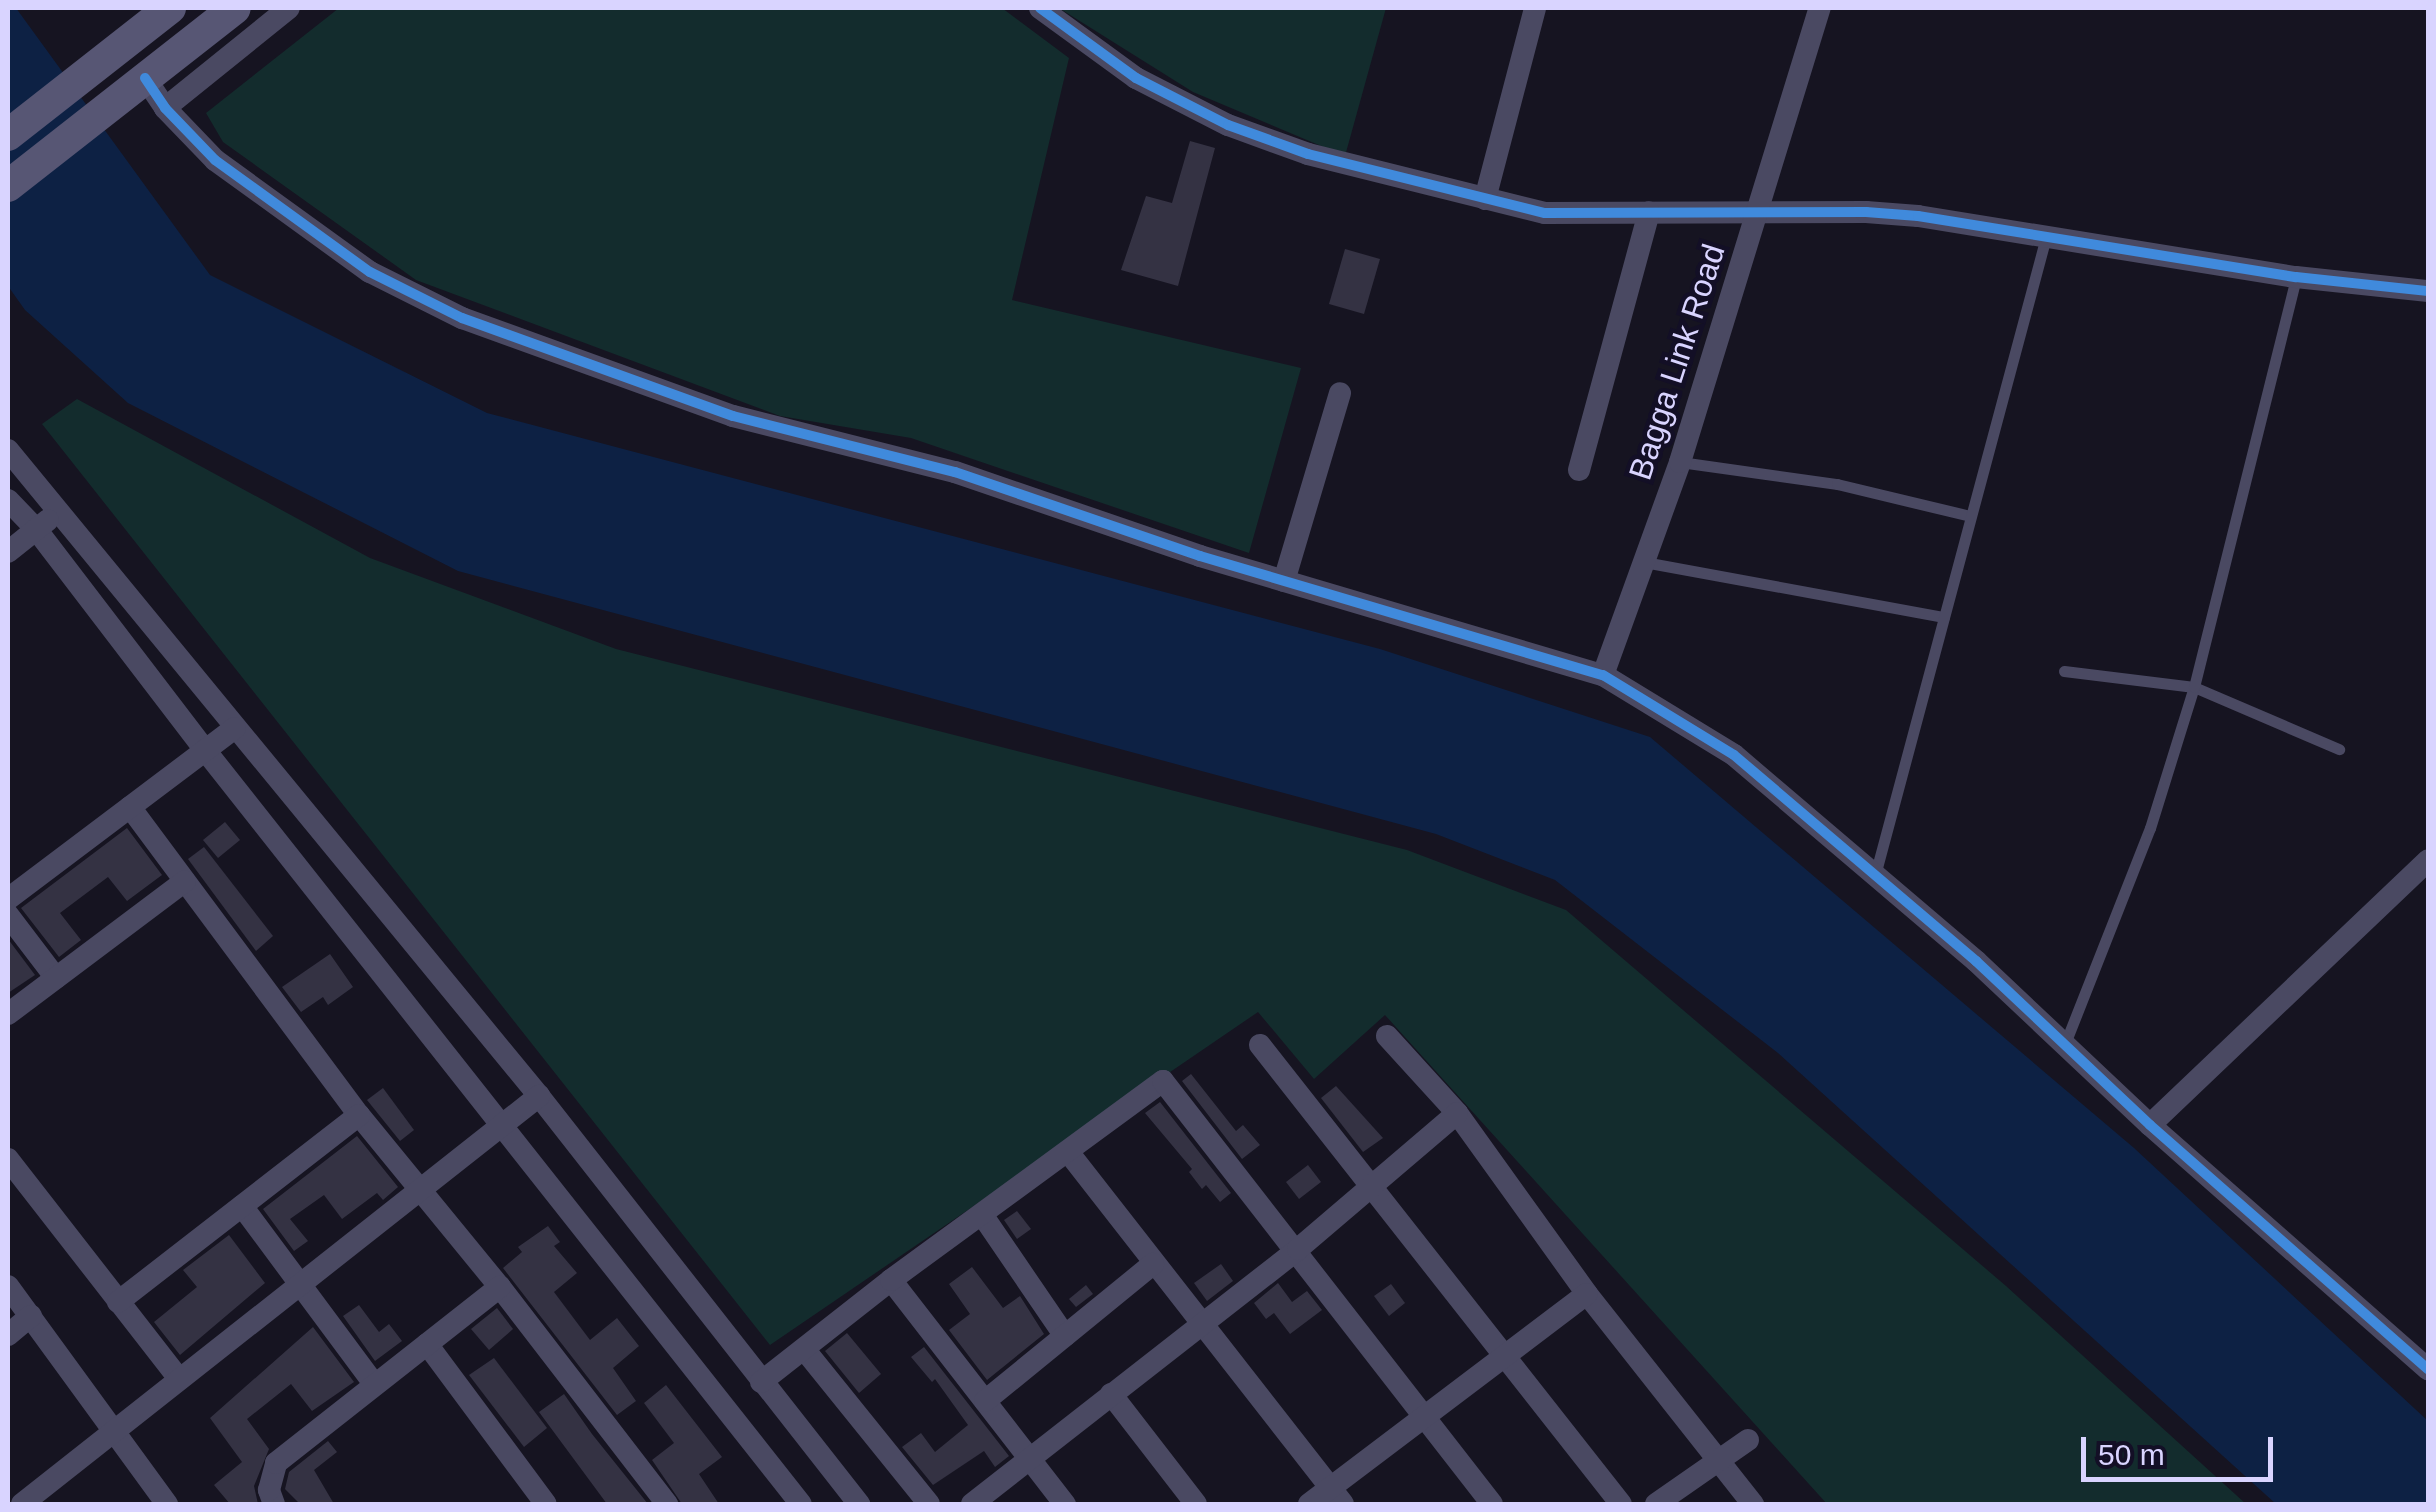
<!DOCTYPE html>
<style>
body{margin:0}
#map{position:relative;width:2436px;height:1512px;overflow:hidden;background:#161421;font-family:Arial,sans-serif}
div>[style]{position:absolute}
.green>*{inset:0;background:#132c2d}
.water>*{inset:0;background:#0d2144}
.building>*{inset:0;background:#343243}
.lane>*{height:11px;margin:-5.5px;padding:0 5.5px;transform-origin:5.5px;border-radius:5.5px;background:#4a4962}
.street>*{height:22px;margin:-11px;padding:0 11px;transform-origin:11px;border-radius:11px;background:#4a4962}
.secondary>*{height:32px;margin:-16px;padding:0 16px;transform-origin:16px;border-radius:16px;background:#575674}
.cycleway>*{height:10px;margin:-5px;padding:0 5px;transform-origin:5px;border-radius:5px;background:#408adc}
span{translate:-50% -50%;white-space:nowrap;text-align:center;line-height:1.15;-webkit-text-stroke:9px #130f26;paint-order:stroke}
.street-label{font-size:32px;color:#d9d4ff}
.frame{position:absolute;inset:0;border:10px solid #d9d4ff;pointer-events:none}
.scale{position:absolute;left:2081px;top:1437px;width:192px;height:45px;box-sizing:border-box;border:5px solid #d9d4ff;border-top:0;padding-left:12px;font-size:30px;line-height:35px;white-space:nowrap;color:#d9d4ff;-webkit-text-stroke:8px #130f26;paint-order:stroke}
</style>
<div id="map">
<div class="green">
<i style="clip-path:polygon(339px 8px,1002px 8px,1069px 58px,1012px 300px,1301px 368px,1249px 553px,911px 438px,780px 416px,416px 280px,223px 142px,206px 113px)"></i>
<i style="clip-path:polygon(1059px 8px,1386px 8px,1345px 156px,1193px 92px)"></i>
<i style="clip-path:polygon(77px 399px,370px 558px,616px 649px,1407px 850px,1566px 910px,2006px 1286px,2246px 1504px,1827px 1504px,1385px 1015px,1314px 1079px,1258px 1012px,770px 1345px,42px 424px)"></i>
</div>
<div class="water">
<i style="clip-path:polygon(8px 8px,16px 8px,210px 275px,487px 413px,1380px 649px,1650px 737px,2134px 1148px,2428px 1421px,2428px 1504px,2276px 1504px,1778px 1053px,1555px 880px,1436px 834px,458px 571px,128px 403px,25px 310px,8px 286px)"></i>
</div>
<div class="building">
<i style="clip-path:polygon(1190px 141px,1215px 148px,1178px 286px,1121px 270px,1146px 196px,1172px 203px)"></i>
<i style="clip-path:polygon(1345px 249px,1380px 259px,1364px 314px,1329px 304px)"></i>
<i style="clip-path:polygon(225px 822px,240px 840px,218px 858px,203px 840px)"></i>
<i style="clip-path:polygon(127px 828px,162px 875px,127px 901px,108px 877px,60px 913px,81px 940px,59px 957px,21px 908px)"></i>
<i style="clip-path:polygon(204px 847px,273px 936px,256px 951px,188px 859px)"></i>
<i style="clip-path:polygon(8px 939px,35px 975px,8px 993px)"></i>
<i style="clip-path:polygon(330px 954px,353px 987px,328px 1005px,323px 997px,301px 1012px,282px 987px)"></i>
<i style="clip-path:polygon(1191px 1074px,1236px 1131px,1243px 1125px,1260px 1145px,1242px 1159px,1182px 1081px)"></i>
<i style="clip-path:polygon(1336px 1086px,1383px 1138px,1363px 1152px,1321px 1098px)"></i>
<i style="clip-path:polygon(383px 1088px,414px 1130px,400px 1141px,367px 1100px)"></i>
<i style="clip-path:polygon(1160px 1102px,1231px 1193px,1220px 1202px,1206px 1185px,1202px 1189px,1189px 1172px,1192px 1169px,1145px 1113px)"></i>
<i style="clip-path:polygon(357px 1136px,398px 1187px,383px 1200px,377px 1193px,342px 1219px,324px 1195px,290px 1219px,308px 1241px,294px 1251px,263px 1209px)"></i>
<i style="clip-path:polygon(1308px 1165px,1321px 1182px,1299px 1199px,1286px 1182px)"></i>
<i style="clip-path:polygon(1017px 1211px,1031px 1229px,1017px 1239px,1004px 1220px)"></i>
<i style="clip-path:polygon(548px 1226px,560px 1242px,554px 1246px,577px 1273px,554px 1292px,590px 1340px,617px 1318px,639px 1346px,613px 1368px,636px 1401px,617px 1415px,503px 1268px,522px 1252px,518px 1247px)"></i>
<i style="clip-path:polygon(229px 1235px,265px 1283px,180px 1355px,154px 1322px,197px 1287px,183px 1270px)"></i>
<i style="clip-path:polygon(1221px 1264px,1233px 1281px,1207px 1301px,1194px 1283px)"></i>
<i style="clip-path:polygon(972px 1267px,1003px 1308px,1020px 1296px,1044px 1334px,987px 1380px,949px 1330px,970px 1314px,949px 1284px)"></i>
<i style="clip-path:polygon(1278px 1283px,1292px 1302px,1307px 1291px,1322px 1310px,1290px 1334px,1274px 1313px,1266px 1319px,1254px 1303px)"></i>
<i style="clip-path:polygon(1391px 1284px,1405px 1303px,1389px 1316px,1374px 1296px)"></i>
<i style="clip-path:polygon(1086px 1285px,1093px 1294px,1076px 1307px,1069px 1299px)"></i>
<i style="clip-path:polygon(359px 1305px,379px 1332px,389px 1324px,402px 1341px,375px 1361px,343px 1316px)"></i>
<i style="clip-path:polygon(497px 1308px,513px 1329px,489px 1350px,471px 1329px)"></i>
<i style="clip-path:polygon(313px 1327px,354px 1382px,312px 1411px,291px 1384px,247px 1419px,269px 1449px,254px 1486px,258px 1504px,230px 1504px,214px 1485px,242px 1462px,210px 1418px)"></i>
<i style="clip-path:polygon(847px 1333px,881px 1374px,859px 1393px,825px 1351px)"></i>
<i style="clip-path:polygon(924px 1347px,1009px 1456px,995px 1467px,984px 1451px,933px 1485px,902px 1447px,921px 1433px,935px 1452px,968px 1425px,935px 1379px,932px 1382px,911px 1357px)"></i>
<i style="clip-path:polygon(494px 1358px,547px 1428px,524px 1447px,469px 1375px)"></i>
<i style="clip-path:polygon(666px 1385px,722px 1457px,699px 1474px,719px 1504px,682px 1504px,652px 1460px,674px 1443px,644px 1403px)"></i>
<i style="clip-path:polygon(564px 1394px,592px 1434px,648px 1504px,607px 1504px,539px 1412px)"></i>
<i style="clip-path:polygon(328px 1441px,337px 1452px,314px 1470px,334px 1504px,300px 1504px,285px 1489px,289px 1472px)"></i>
</div>
<div class="lane">
<i style="left:1680px;top:462px;width:159px;rotate:8deg"></i>
<i style="left:1837px;top:484px;width:137px;rotate:13.5deg"></i>
<i style="left:1644px;top:562px;width:305px;rotate:10.4deg"></i>
<i style="left:2064px;top:671px;width:131px;rotate:7deg"></i>
<i style="left:2194px;top:687px;width:158px;rotate:23.2deg"></i>
<i style="left:1875px;top:875px;width:661px;rotate:-75deg"></i>
<i style="left:2066px;top:1041px;width:229px;rotate:-68.5deg"></i>
<i style="left:2150px;top:828px;width:148px;rotate:-72.7deg"></i>
<i style="left:2194px;top:687px;width:422px;rotate:-76deg"></i>
</div>
<div class="street">
<i style="left:1040px;top:8px;width:119px;rotate:36.1deg"></i>
<i style="left:1136px;top:78px;width:103px;rotate:27.1deg"></i>
<i style="left:1228px;top:125px;width:85px;rotate:19.9deg"></i>
<i style="left:1308px;top:154px;width:244px;rotate:14deg"></i>
<i style="left:1545px;top:213px;width:321px;rotate:-0.2deg"></i>
<i style="left:1866px;top:212px;width:52px;rotate:4.4deg"></i>
<i style="left:1918px;top:216px;width:383px;rotate:9.2deg"></i>
<i style="left:2296px;top:277px;width:133px;rotate:6.1deg"></i>
<i style="left:145px;top:78px;width:36px;rotate:56deg"></i>
<i style="left:165px;top:108px;width:72px;rotate:46.1deg"></i>
<i style="left:215px;top:160px;width:191px;rotate:35.9deg"></i>
<i style="left:370px;top:272px;width:103px;rotate:26.6deg"></i>
<i style="left:462px;top:318px;width:288px;rotate:19.9deg"></i>
<i style="left:733px;top:416px;width:229px;rotate:14.2deg"></i>
<i style="left:955px;top:472px;width:259px;rotate:18.9deg"></i>
<i style="left:1200px;top:556px;width:420px;rotate:16.5deg"></i>
<i style="left:1603px;top:675px;width:153px;rotate:31.4deg"></i>
<i style="left:1734px;top:755px;width:318px;rotate:40.4deg"></i>
<i style="left:1976px;top:961px;width:239px;rotate:43.3deg"></i>
<i style="left:2150px;top:1125px;width:370px;rotate:41.3deg"></i>
<i style="left:165px;top:108px;width:159px;rotate:-38.9deg"></i>
<i style="left:1485px;top:199px;width:197px;rotate:-75.3deg"></i>
<i style="left:8px;top:450px;width:836px;rotate:50.58deg"></i>
<i style="left:539px;top:1096px;width:519px;rotate:51.89deg"></i>
<i style="left:1579px;top:470px;width:267px;rotate:-74.8deg"></i>
<i style="left:8px;top:500px;width:40px;rotate:46deg"></i>
<i style="left:36px;top:529px;width:278px;rotate:52.6deg"></i>
<i style="left:205px;top:750px;width:961px;rotate:51.68deg"></i>
<i style="left:8px;top:552px;width:51px;rotate:-38.7deg"></i>
<i style="left:1284px;top:581px;width:196px;rotate:-73.4deg"></i>
<i style="left:1603px;top:675px;width:226px;rotate:-70.1deg"></i>
<i style="left:1680px;top:462px;width:475px;rotate:-72.9deg"></i>
<i style="left:130px;top:807px;width:384px;rotate:53.4deg"></i>
<i style="left:359px;top:1115px;width:222px;rotate:50.7deg"></i>
<i style="left:500px;top:1287px;width:274px;rotate:52.4deg"></i>
<i style="left:8px;top:899px;width:284px;rotate:-37deg"></i>
<i style="left:8px;top:915px;width:79px;rotate:52.7deg"></i>
<i style="left:8px;top:1014px;width:221px;rotate:-36.9deg"></i>
<i style="left:1387px;top:1036px;width:104px;rotate:47.7deg"></i>
<i style="left:1457px;top:1113px;width:223px;rotate:54.3deg"></i>
<i style="left:1587px;top:1294px;width:268px;rotate:51.7deg"></i>
<i style="left:1260px;top:1045px;width:584px;rotate:51.82deg"></i>
<i style="left:2150px;top:1125px;width:384px;rotate:-43.6deg"></i>
<i style="left:1069px;top:1153px;width:445px;rotate:52deg"></i>
<i style="left:8px;top:1159px;width:279px;rotate:52.1deg"></i>
<i style="left:242px;top:1206px;width:222px;rotate:53.4deg"></i>
<i style="left:983px;top:1216px;width:145px;rotate:55.7deg"></i>
<i style="left:891px;top:1280px;width:284px;rotate:52.2deg"></i>
<i style="left:8px;top:1286px;width:270px;rotate:53.9deg"></i>
<i style="left:118px;top:1302px;width:305px;rotate:-37.8deg"></i>
<i style="left:8px;top:1335px;width:30px;rotate:-40deg"></i>
<i style="left:427px;top:1344px;width:199px;rotate:53.4deg"></i>
<i style="left:804px;top:1349px;width:199px;rotate:51.1deg"></i>
<i style="left:761px;top:1382px;width:165px;rotate:-38.1deg"></i>
<i style="left:891px;top:1280px;width:337px;rotate:-36.2deg"></i>
<i style="left:1163px;top:1081px;width:536px;rotate:52.13deg"></i>
<i style="left:1111px;top:1394px;width:139px;rotate:52.3deg"></i>
<i style="left:985px;top:1401px;width:217px;rotate:-39.2deg"></i>
<i style="left:22px;top:1504px;width:659px;rotate:-38.28deg"></i>
<i style="left:274px;top:1504px;width:15px;rotate:-110deg"></i>
<i style="left:269px;top:1490px;width:28px;rotate:-75deg"></i>
<i style="left:276px;top:1463px;width:285px;rotate:-38.2deg"></i>
<i style="left:972px;top:1504px;width:414px;rotate:-38deg"></i>
<i style="left:1298px;top:1249px;width:209px;rotate:-40.5deg"></i>
<i style="left:1309px;top:1504px;width:348px;rotate:-37.1deg"></i>
<i style="left:1656px;top:1504px;width:112px;rotate:-34.8deg"></i>
</div>
<div class="secondary">
<i style="left:8px;top:135px;width:206px;rotate:-38.1deg"></i>
<i style="left:8px;top:186px;width:288px;rotate:-38.1deg"></i>
</div>
<div class="cycleway">
<i style="left:1040px;top:8px;width:119px;rotate:36.1deg"></i>
<i style="left:1136px;top:78px;width:103px;rotate:27.1deg"></i>
<i style="left:1228px;top:125px;width:85px;rotate:19.9deg"></i>
<i style="left:1308px;top:154px;width:244px;rotate:14deg"></i>
<i style="left:1545px;top:213px;width:321px;rotate:-0.2deg"></i>
<i style="left:1866px;top:212px;width:52px;rotate:4.4deg"></i>
<i style="left:1918px;top:216px;width:383px;rotate:9.2deg"></i>
<i style="left:2296px;top:277px;width:133px;rotate:6.1deg"></i>
<i style="left:145px;top:78px;width:36px;rotate:56deg"></i>
<i style="left:165px;top:108px;width:72px;rotate:46.1deg"></i>
<i style="left:215px;top:160px;width:191px;rotate:35.9deg"></i>
<i style="left:370px;top:272px;width:103px;rotate:26.6deg"></i>
<i style="left:462px;top:318px;width:288px;rotate:19.9deg"></i>
<i style="left:733px;top:416px;width:229px;rotate:14.2deg"></i>
<i style="left:955px;top:472px;width:259px;rotate:18.9deg"></i>
<i style="left:1200px;top:556px;width:420px;rotate:16.5deg"></i>
<i style="left:1603px;top:675px;width:153px;rotate:31.4deg"></i>
<i style="left:1734px;top:755px;width:318px;rotate:40.4deg"></i>
<i style="left:1976px;top:961px;width:239px;rotate:43.3deg"></i>
<i style="left:2150px;top:1125px;width:370px;rotate:41.3deg"></i>
</div>
<div class="street-label">
<span style="left:1677px;top:362px;rotate:-72deg">Bagga Link Road</span>
</div>
<div class="frame"></div>
<div class="scale">50 m</div>
</div>
